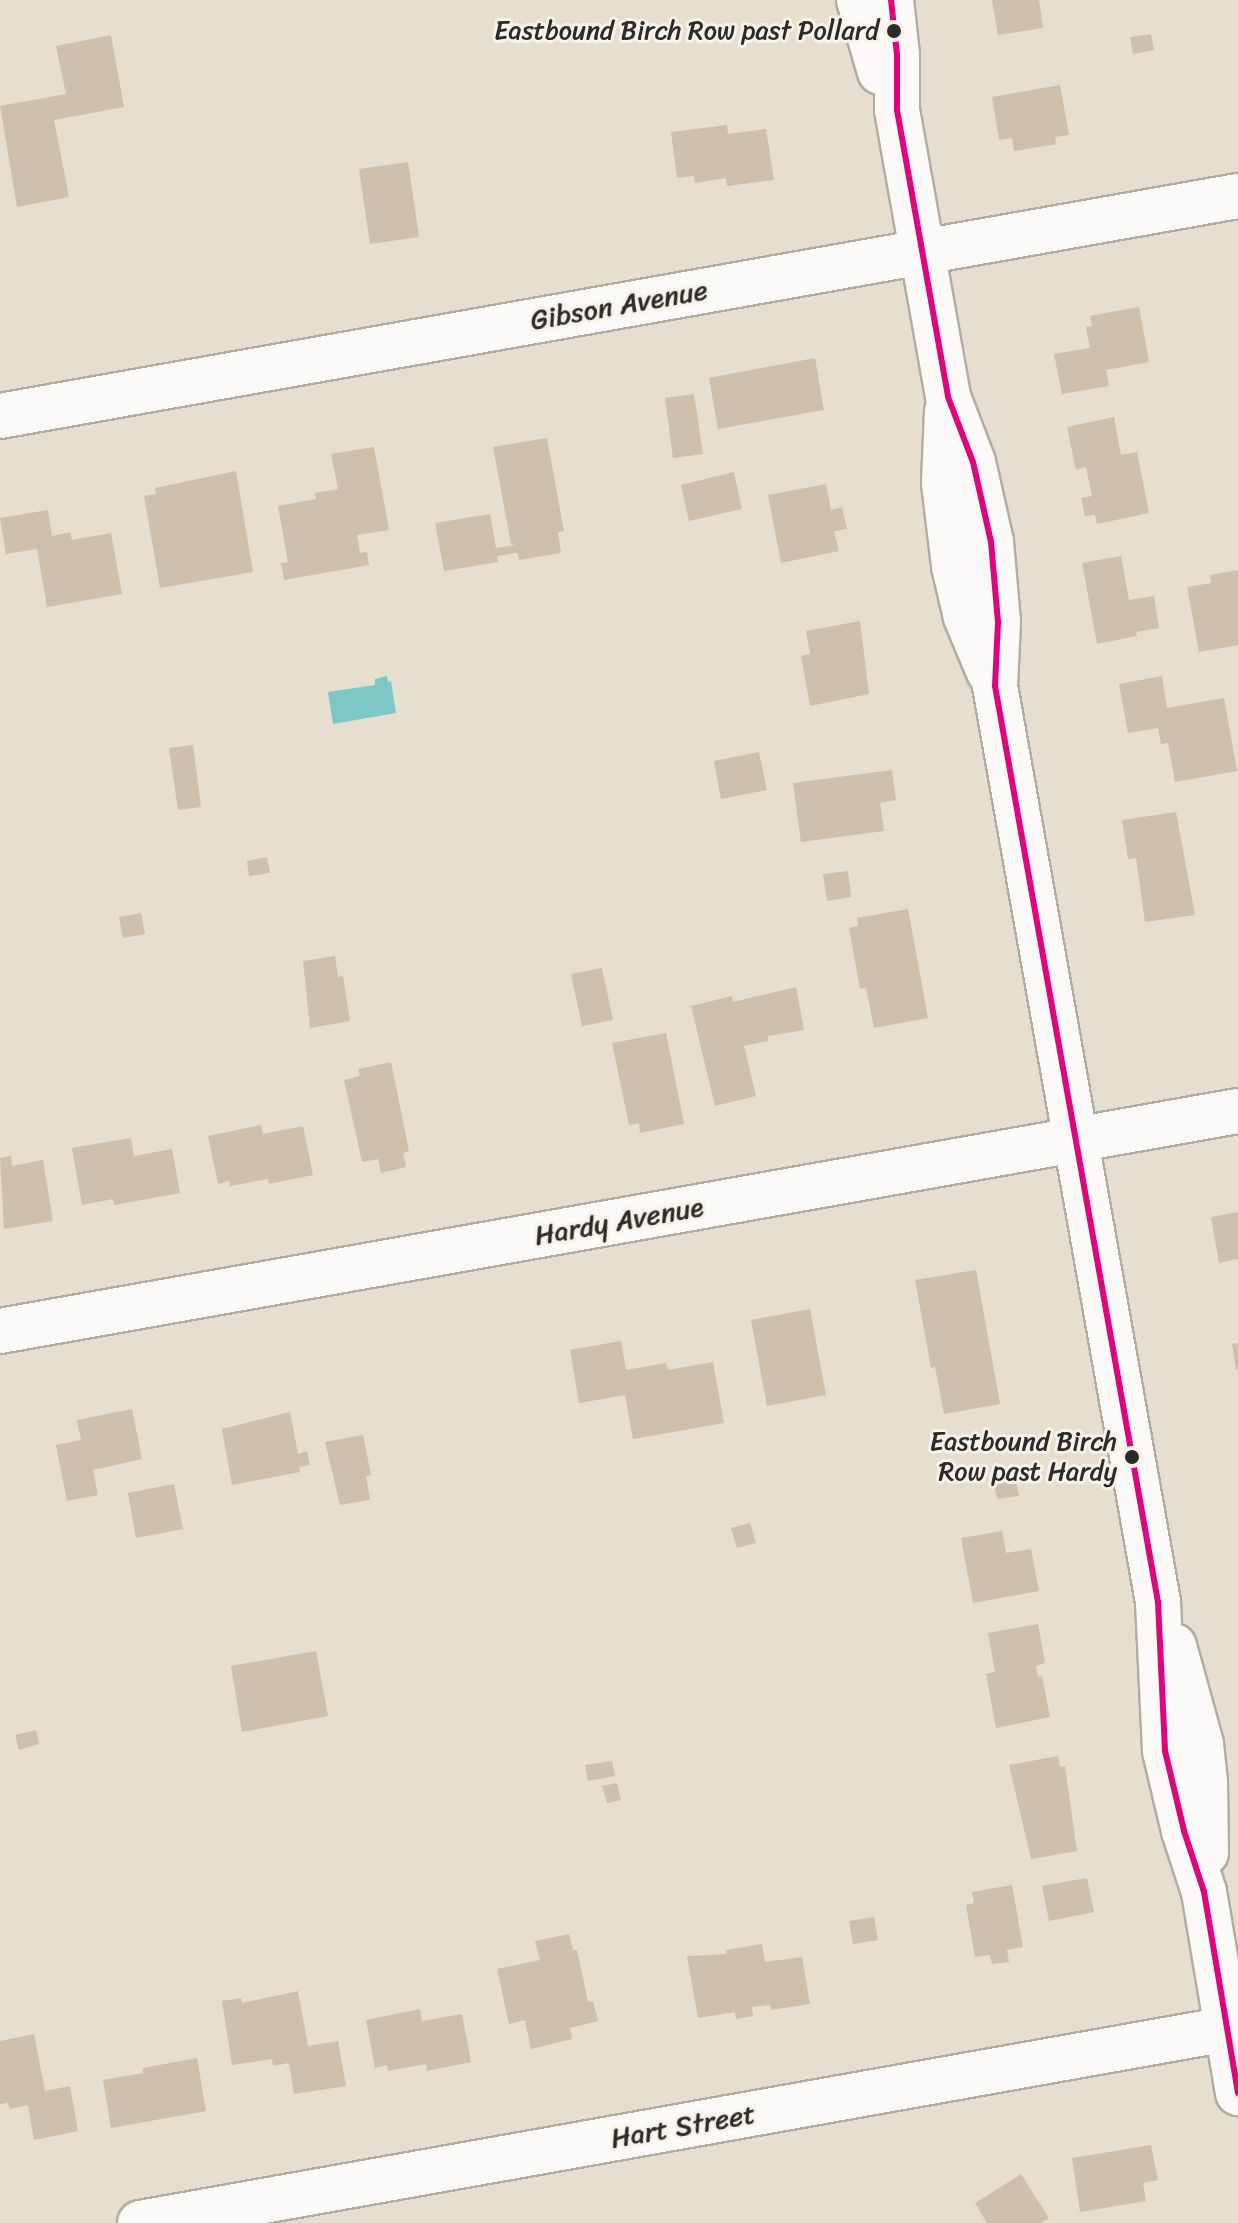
<!DOCTYPE html>
<style>
body{margin:0}
#map{position:relative;width:1238px;height:2223px;overflow:hidden;background:#e6dece;font-family:Sriracha,sans-serif}
div>[style]{position:absolute}
.water>*{inset:0;background:#7dc8c7}
.building>*{inset:0;background:#cdc0ad}
.roads{filter:drop-shadow(2px 0 #b2aca2) drop-shadow(-2px 0 #b2aca2) drop-shadow(0 2px #b2aca2) drop-shadow(0 -2px #b2aca2)}
.street>*{height:44px;margin:-22px;padding:0 22px;transform-origin:22px;border-radius:22px;background:#fbfaf8}
.bus-1>*{height:6px;margin:-3px;padding:0 3px;transform-origin:3px;border-radius:3px;background:#e5007d}
.dots>*{width:22px;height:22px;translate:-50% -50%;box-sizing:border-box;border:4px solid #f7f3e8;border-radius:50%}
span{translate:-50% -50%;white-space:nowrap;text-align:center;line-height:1.15;-webkit-text-stroke:6px #f7f3e8;paint-order:stroke}
.bus-label{font-size:26px;color:#2b2b2b}
.right{translate:-100% -50%;text-align:right}
.street-label{font-size:28px;color:#2b2b2b}
</style>
<div id="map">
<div class="water">
<i style="clip-path:polygon(387px 676px,388px 682px,391px 681px,396px 713px,333px 724px,328px 692px,375px 685px,375px 679px)"></i>
</div>
<div class="building">
<i style="clip-path:polygon(992px 0,1039px 0,1043px 28px,998px 35px)"></i>
<i style="clip-path:polygon(1151px 34px,1154px 50px,1133px 54px,1130px 37px)"></i>
<i style="clip-path:polygon(111px 35px,124px 107px,54px 120px,69px 197px,17px 207px,0 106px,66px 94px,56px 46px)"></i>
<i style="clip-path:polygon(1060px 85px,1069px 135px,1055px 137px,1056px 144px,1014px 151px,1012px 138px,999px 140px,992px 97px)"></i>
<i style="clip-path:polygon(727px 125px,728px 134px,766px 129px,774px 180px,727px 186px,726px 178px,695px 183px,694px 176px,677px 178px,671px 132px)"></i>
<i style="clip-path:polygon(408px 162px,419px 237px,370px 244px,359px 169px)"></i>
<i style="clip-path:polygon(1139px 307px,1149px 362px,1106px 370px,1109px 386px,1062px 394px,1054px 354px,1090px 348px,1086px 327px,1092px 326px,1090px 316px)"></i>
<i style="clip-path:polygon(815px 358px,824px 410px,718px 429px,709px 378px)"></i>
<i style="clip-path:polygon(694px 394px,703px 454px,673px 458px,665px 398px)"></i>
<i style="clip-path:polygon(1114px 417px,1121px 455px,1137px 452px,1149px 513px,1097px 524px,1095px 515px,1085px 516px,1081px 498px,1092px 496px,1086px 467px,1076px 470px,1067px 427px)"></i>
<i style="clip-path:polygon(547px 438px,564px 531px,558px 532px,561px 553px,519px 560px,517px 553px,497px 556px,498px 562px,444px 571px,435px 523px,490px 514px,496px 548px,515px 545px,511px 544px,493px 447px)"></i>
<i style="clip-path:polygon(374px 447px,389px 530px,357px 535px,360px 553px,367px 552px,369px 565px,284px 580px,281px 563px,288px 562px,278px 506px,316px 499px,315px 493px,338px 489px,331px 454px)"></i>
<i style="clip-path:polygon(236px 471px,253px 572px,160px 588px,144px 496px,156px 494px,155px 488px)"></i>
<i style="clip-path:polygon(734px 472px,742px 509px,689px 521px,681px 485px)"></i>
<i style="clip-path:polygon(826px 484px,831px 510px,842px 507px,847px 529px,834px 531px,839px 551px,781px 563px,768px 495px)"></i>
<i style="clip-path:polygon(48px 510px,52px 536px,70px 532px,72px 540px,111px 533px,122px 594px,47px 607px,37px 549px,6px 554px,0 518px)"></i>
<i style="clip-path:polygon(1121px 556px,1129px 600px,1154px 596px,1159px 628px,1136px 632px,1137px 636px,1097px 644px,1082px 563px)"></i>
<i style="clip-path:polygon(1238px 570px,1238px 645px,1199px 652px,1187px 587px,1211px 583px,1210px 575px)"></i>
<i style="clip-path:polygon(860px 621px,869px 694px,810px 706px,801px 656px,810px 654px,806px 631px)"></i>
<i style="clip-path:polygon(1162px 676px,1167px 708px,1224px 698px,1237px 771px,1175px 782px,1168px 743px,1161px 744px,1158px 728px,1128px 733px,1119px 684px)"></i>
<i style="clip-path:polygon(193px 745px,201px 807px,178px 810px,169px 748px)"></i>
<i style="clip-path:polygon(759px 752px,767px 790px,721px 799px,714px 761px)"></i>
<i style="clip-path:polygon(892px 770px,896px 800px,880px 803px,884px 831px,801px 842px,793px 783px)"></i>
<i style="clip-path:polygon(1176px 812px,1195px 915px,1145px 922px,1136px 858px,1128px 859px,1122px 820px)"></i>
<i style="clip-path:polygon(267px 857px,270px 873px,249px 876px,247px 861px)"></i>
<i style="clip-path:polygon(848px 871px,851px 897px,827px 901px,823px 874px)"></i>
<i style="clip-path:polygon(908px 909px,928px 1018px,874px 1028px,866px 988px,860px 989px,849px 928px,858px 926px,857px 918px)"></i>
<i style="clip-path:polygon(141px 913px,145px 934px,123px 938px,119px 917px)"></i>
<i style="clip-path:polygon(335px 956px,338px 977px,343px 976px,350px 1021px,310px 1028px,303px 961px)"></i>
<i style="clip-path:polygon(602px 968px,613px 1020px,582px 1026px,571px 974px)"></i>
<i style="clip-path:polygon(796px 987px,804px 1030px,768px 1036px,768px 1041px,744px 1046px,756px 1096px,715px 1106px,691px 1006px,732px 996px,733px 1002px)"></i>
<i style="clip-path:polygon(666px 1033px,684px 1124px,640px 1133px,639px 1123px,629px 1125px,612px 1043px)"></i>
<i style="clip-path:polygon(391px 1062px,409px 1151px,403px 1153px,406px 1167px,381px 1173px,378px 1159px,362px 1162px,344px 1080px,360px 1076px,358px 1069px)"></i>
<i style="clip-path:polygon(261px 1125px,263px 1134px,303px 1126px,313px 1175px,269px 1184px,268px 1179px,230px 1186px,229px 1181px,218px 1184px,208px 1136px)"></i>
<i style="clip-path:polygon(131px 1138px,134px 1156px,172px 1149px,180px 1193px,114px 1205px,113px 1199px,82px 1205px,72px 1148px)"></i>
<i style="clip-path:polygon(11px 1156px,12px 1166px,43px 1160px,53px 1221px,4px 1229px,0 1158px)"></i>
<i style="clip-path:polygon(1238px 1212px,1238px 1259px,1219px 1263px,1211px 1217px)"></i>
<i style="clip-path:polygon(976px 1270px,1000px 1404px,944px 1414px,935px 1367px,931px 1368px,915px 1280px)"></i>
<i style="clip-path:polygon(810px 1309px,826px 1395px,767px 1406px,751px 1320px)"></i>
<i style="clip-path:polygon(621px 1341px,626px 1370px,666px 1363px,668px 1370px,713px 1362px,724px 1423px,633px 1439px,625px 1395px,579px 1403px,570px 1350px)"></i>
<i style="clip-path:polygon(1238px 1343px,1238px 1370px,1236px 1370px,1232px 1344px)"></i>
<i style="clip-path:polygon(132px 1409px,142px 1459px,93px 1470px,98px 1495px,67px 1501px,56px 1445px,81px 1440px,77px 1420px)"></i>
<i style="clip-path:polygon(290px 1412px,298px 1454px,307px 1451px,310px 1465px,299px 1467px,300px 1472px,232px 1485px,222px 1429px)"></i>
<i style="clip-path:polygon(363px 1435px,371px 1475px,366px 1476px,370px 1500px,340px 1505px,325px 1442px)"></i>
<i style="clip-path:polygon(1015px 1476px,1019px 1496px,997px 1499px,993px 1479px)"></i>
<i style="clip-path:polygon(174px 1484px,183px 1529px,136px 1538px,128px 1493px)"></i>
<i style="clip-path:polygon(750px 1523px,756px 1543px,737px 1548px,731px 1528px)"></i>
<i style="clip-path:polygon(1002px 1531px,1006px 1553px,1031px 1549px,1039px 1591px,973px 1603px,961px 1538px)"></i>
<i style="clip-path:polygon(1038px 1624px,1045px 1663px,1036px 1666px,1038px 1677px,1042px 1676px,1050px 1717px,996px 1728px,986px 1674px,995px 1672px,988px 1633px)"></i>
<i style="clip-path:polygon(316px 1651px,328px 1716px,242px 1732px,231px 1666px)"></i>
<i style="clip-path:polygon(36px 1730px,39px 1744px,19px 1750px,15px 1735px)"></i>
<i style="clip-path:polygon(1058px 1756px,1060px 1767px,1065px 1766px,1077px 1851px,1031px 1859px,1009px 1765px)"></i>
<i style="clip-path:polygon(612px 1761px,615px 1776px,588px 1781px,585px 1765px)"></i>
<i style="clip-path:polygon(617px 1783px,621px 1800px,607px 1803px,602px 1786px)"></i>
<i style="clip-path:polygon(1087px 1878px,1094px 1912px,1049px 1921px,1042px 1886px)"></i>
<i style="clip-path:polygon(1012px 1885px,1023px 1947px,1007px 1950px,1009px 1962px,992px 1964px,990px 1955px,975px 1957px,966px 1905px,974px 1903px,972px 1892px)"></i>
<i style="clip-path:polygon(874px 1917px,878px 1940px,853px 1944px,849px 1921px)"></i>
<i style="clip-path:polygon(569px 1934px,573px 1950px,577px 1950px,588px 2002px,593px 2001px,598px 2021px,570px 2028px,572px 2039px,531px 2049px,525px 2020px,509px 2024px,497px 1969px,540px 1960px,535px 1941px)"></i>
<i style="clip-path:polygon(762px 1944px,765px 1962px,802px 1957px,810px 2004px,771px 2010px,770px 2005px,752px 2007px,753px 2016px,736px 2019px,735px 2012px,698px 2018px,687px 1956px,727px 1954px,726px 1950px)"></i>
<i style="clip-path:polygon(298px 1991px,308px 2046px,338px 2041px,346px 2086px,294px 2094px,289px 2063px,273px 2066px,272px 2059px,232px 2065px,222px 2001px,241px 1998px,242px 2003px)"></i>
<i style="clip-path:polygon(420px 2009px,422px 2021px,462px 2014px,471px 2062px,427px 2071px,426px 2064px,388px 2071px,387px 2065px,375px 2068px,366px 2020px)"></i>
<i style="clip-path:polygon(34px 2034px,45px 2091px,70px 2086px,78px 2131px,34px 2140px,28px 2105px,10px 2109px,8px 2103px,0 2104px,0 2041px)"></i>
<i style="clip-path:polygon(197px 2058px,206px 2111px,111px 2128px,103px 2080px,143px 2073px,143px 2068px)"></i>
<i style="clip-path:polygon(1151px 2145px,1158px 2180px,1143px 2183px,1146px 2201px,1080px 2212px,1072px 2158px)"></i>
<i style="clip-path:polygon(1021px 2174px,1049px 2218px,1040px 2223px,987px 2223px,975px 2203px)"></i>
</div>
<div class="roads">
<div class="street">
<i style="left:859px;top:0;width:75px;rotate:73.7deg"></i>
<i style="left:891px;top:0;width:55px;rotate:83.8deg"></i>
<i style="left:897px;top:55px;width:55px;rotate:90deg"></i>
<i style="left:897px;top:110px;width:291px;rotate:79.9deg"></i>
<i style="left:948px;top:397px;width:70px;rotate:69deg"></i>
<i style="left:973px;top:462px;width:82px;rotate:77.3deg"></i>
<i style="left:991px;top:542px;width:80px;rotate:85deg"></i>
<i style="left:998px;top:622px;width:64px;rotate:92.7deg"></i>
<i style="left:995px;top:686px;width:930px;rotate:79.91deg"></i>
<i style="left:1158px;top:1602px;width:149px;rotate:87.3deg"></i>
<i style="left:1165px;top:1751px;width:82px;rotate:76.6deg"></i>
<i style="left:1184px;top:1831px;width:64px;rotate:71.8deg"></i>
<i style="left:1204px;top:1892px;width:204px;rotate:80.4deg"></i>
<i style="left:947px;top:411px;width:72px;rotate:92.4deg"></i>
<i style="left:944px;top:483px;width:84px;rotate:83.1deg"></i>
<i style="left:954px;top:566px;width:52px;rotate:76.8deg"></i>
<i style="left:966px;top:617px;width:60px;rotate:67.3deg"></i>
<i style="left:0;top:416px;width:1257px;rotate:-10.08deg"></i>
<i style="left:0;top:1331px;width:1257px;rotate:-10.08deg"></i>
<i style="left:1174px;top:1646px;width:102px;rotate:74.6deg"></i>
<i style="left:1201px;top:1744px;width:39px;rotate:84deg"></i>
<i style="left:1205px;top:1783px;width:70px;rotate:89.2deg"></i>
<i style="left:140px;top:2223px;width:1104px;rotate:-10.12deg"></i>
</div>
</div>
<div class="bus-1">
<i style="left:891px;top:0;width:55px;rotate:83.8deg"></i>
<i style="left:897px;top:55px;width:55px;rotate:90deg"></i>
<i style="left:897px;top:110px;width:291px;rotate:79.9deg"></i>
<i style="left:948px;top:397px;width:70px;rotate:69deg"></i>
<i style="left:973px;top:462px;width:82px;rotate:77.3deg"></i>
<i style="left:991px;top:542px;width:80px;rotate:85deg"></i>
<i style="left:998px;top:622px;width:64px;rotate:92.7deg"></i>
<i style="left:995px;top:686px;width:930px;rotate:79.91deg"></i>
<i style="left:1158px;top:1602px;width:149px;rotate:87.3deg"></i>
<i style="left:1165px;top:1751px;width:82px;rotate:76.6deg"></i>
<i style="left:1184px;top:1831px;width:64px;rotate:71.8deg"></i>
<i style="left:1204px;top:1892px;width:204px;rotate:80.4deg"></i>
</div>
<div class="dots">
<i style="left:894px;top:31px;background:#2b2b2b"></i>
<i style="left:1132px;top:1457px;background:#2b2b2b"></i>
</div>
<div class="bus-label">
<span class="right" style="left:879px;top:31px">Eastbound Birch Row past Pollard</span>
<span class="right" style="left:1117px;top:1457px">Eastbound Birch<br>Row past Hardy</span>
</div>
<div class="street-label">
<span style="left:619px;top:305px;rotate:-10deg">Gibson Avenue</span>
<span style="left:619px;top:1221px;rotate:-10deg">Hardy Avenue</span>
<span style="left:683px;top:2126px;rotate:-10deg">Hart Street</span>
</div>
</div>
